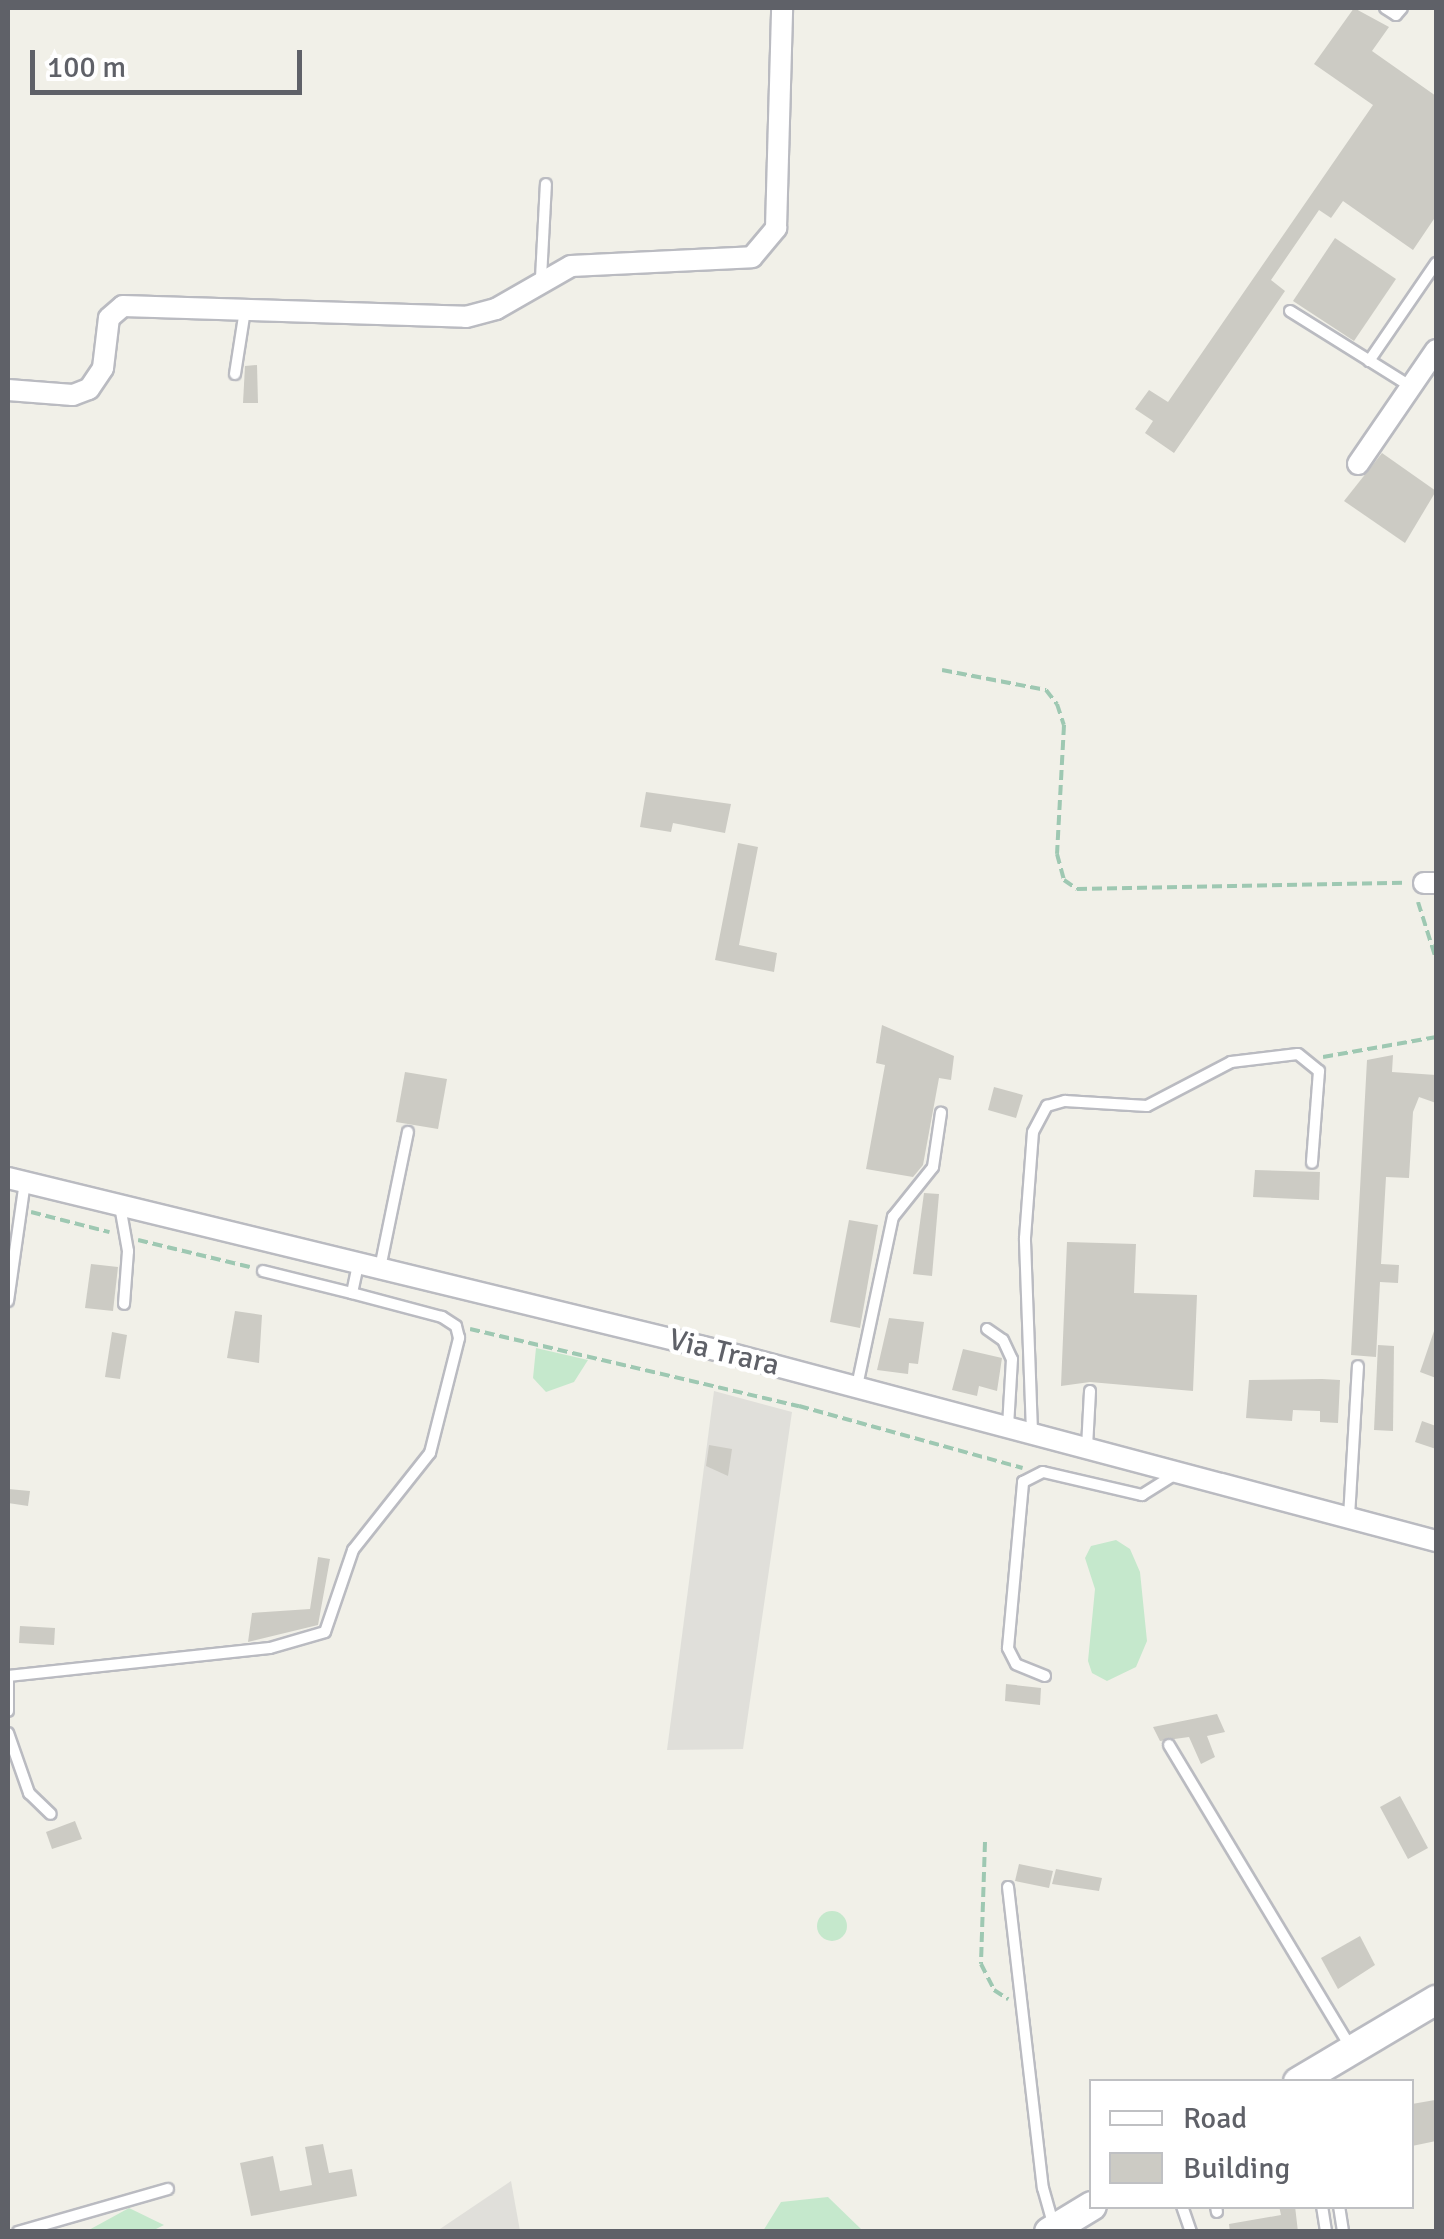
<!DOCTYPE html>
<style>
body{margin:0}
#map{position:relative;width:1444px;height:2239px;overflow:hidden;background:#f1f0e8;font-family:Signika,sans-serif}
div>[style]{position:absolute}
.industrial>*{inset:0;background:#e0dfda}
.green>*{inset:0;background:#c5e8cc}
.round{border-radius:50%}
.building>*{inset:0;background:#cccbc4}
.path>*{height:4px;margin-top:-2px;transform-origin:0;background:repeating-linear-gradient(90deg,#9ec8b2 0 10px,transparent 0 15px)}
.roads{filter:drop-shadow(2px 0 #babbc1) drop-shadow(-2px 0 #babbc1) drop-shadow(0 2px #babbc1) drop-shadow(0 -2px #babbc1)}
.service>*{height:10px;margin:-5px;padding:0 5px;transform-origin:5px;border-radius:5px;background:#fff}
.minor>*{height:20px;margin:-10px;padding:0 10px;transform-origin:10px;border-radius:10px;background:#fff}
.secondary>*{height:28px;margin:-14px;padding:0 14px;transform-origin:14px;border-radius:14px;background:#fff}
span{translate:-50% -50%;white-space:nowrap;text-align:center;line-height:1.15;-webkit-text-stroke:9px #fff;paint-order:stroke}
.street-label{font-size:30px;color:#5f6168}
.frame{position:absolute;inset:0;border:10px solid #5f6168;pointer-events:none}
.legend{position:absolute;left:1089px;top:2079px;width:325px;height:130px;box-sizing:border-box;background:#fff;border:2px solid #bfc0c3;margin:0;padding:12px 18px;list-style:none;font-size:30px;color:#5f6168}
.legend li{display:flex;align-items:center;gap:20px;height:50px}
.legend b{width:50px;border:2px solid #bfc0c3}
.scale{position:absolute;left:30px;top:50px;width:272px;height:45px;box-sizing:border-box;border:5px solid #5f6168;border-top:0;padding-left:12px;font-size:30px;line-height:35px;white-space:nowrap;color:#5f6168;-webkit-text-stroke:8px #fff;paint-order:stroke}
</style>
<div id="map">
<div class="industrial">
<i style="clip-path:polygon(714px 1391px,792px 1412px,743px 1749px,667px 1750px)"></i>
<i style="clip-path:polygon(511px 2181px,520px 2231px,437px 2231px)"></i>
</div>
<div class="green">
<i style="clip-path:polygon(536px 1348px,588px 1360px,574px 1382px,546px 1392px,533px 1378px)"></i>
<i style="clip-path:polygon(1116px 1540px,1130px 1549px,1140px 1572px,1147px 1641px,1136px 1667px,1107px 1681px,1092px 1673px,1088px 1661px,1095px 1589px,1085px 1558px,1091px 1546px)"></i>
<i class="round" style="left:817px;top:1911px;width:30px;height:30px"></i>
<i style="clip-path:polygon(828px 2197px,863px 2231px,763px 2231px,781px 2202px)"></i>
<i style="clip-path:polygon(129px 2208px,164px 2225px,152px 2231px,87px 2231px)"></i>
</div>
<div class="building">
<i style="clip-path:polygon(1354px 8px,1389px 27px,1372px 51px,1436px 96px,1436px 216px,1413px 250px,1343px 201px,1331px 218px,1319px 210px,1271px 280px,1285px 291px,1174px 453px,1145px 433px,1153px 421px,1135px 409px,1149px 390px,1168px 402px,1373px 105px,1314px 64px)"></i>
<i style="clip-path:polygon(1335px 238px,1396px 279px,1354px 341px,1293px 301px)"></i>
<i style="clip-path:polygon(257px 365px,258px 403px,243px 403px,245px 366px)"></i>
<i style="clip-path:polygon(1382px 453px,1436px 491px,1405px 543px,1344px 501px)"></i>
<i style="clip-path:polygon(646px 792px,731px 804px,725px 833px,673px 823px,671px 832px,640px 827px)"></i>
<i style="clip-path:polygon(738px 843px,758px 847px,739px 945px,777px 953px,774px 972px,715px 960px)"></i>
<i style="clip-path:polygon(882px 1025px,954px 1056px,951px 1080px,939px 1078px,923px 1165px,913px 1177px,866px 1169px,885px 1065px,876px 1063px)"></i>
<i style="clip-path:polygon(1393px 1055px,1392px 1072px,1436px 1075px,1436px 1103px,1419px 1097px,1413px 1112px,1409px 1178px,1386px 1177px,1381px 1264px,1399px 1265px,1398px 1283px,1380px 1282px,1376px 1357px,1351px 1355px,1367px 1060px)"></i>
<i style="clip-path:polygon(405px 1072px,447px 1079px,438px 1129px,396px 1122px)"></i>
<i style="clip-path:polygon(994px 1087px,1023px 1095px,1016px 1118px,988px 1110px)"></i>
<i style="clip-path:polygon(1255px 1170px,1320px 1172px,1319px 1200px,1253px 1197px)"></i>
<i style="clip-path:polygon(924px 1193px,939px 1194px,932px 1276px,913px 1274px)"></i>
<i style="clip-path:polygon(849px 1220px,878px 1225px,860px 1328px,830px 1322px)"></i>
<i style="clip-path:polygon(1067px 1242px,1136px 1244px,1134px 1293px,1197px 1295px,1193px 1391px,1090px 1382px,1061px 1386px)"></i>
<i style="clip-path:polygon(91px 1264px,118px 1267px,113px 1311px,85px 1308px)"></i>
<i style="clip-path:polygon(235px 1311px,262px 1315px,259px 1363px,227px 1358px)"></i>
<i style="clip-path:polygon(889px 1318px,924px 1322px,918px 1364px,909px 1363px,908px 1374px,877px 1370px)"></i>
<i style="clip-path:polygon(1434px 1331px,1436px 1331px,1436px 1378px,1420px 1372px)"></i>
<i style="clip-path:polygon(112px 1332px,127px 1335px,120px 1379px,105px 1377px)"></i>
<i style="clip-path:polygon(1378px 1345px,1394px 1346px,1393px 1431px,1374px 1430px)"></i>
<i style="clip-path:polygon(963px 1349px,1002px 1358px,997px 1391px,979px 1386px,977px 1396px,952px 1390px)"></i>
<i style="clip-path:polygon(1322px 1379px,1340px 1380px,1338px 1423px,1320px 1422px,1320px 1411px,1293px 1410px,1292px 1421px,1246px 1418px,1249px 1380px)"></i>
<i style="clip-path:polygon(1422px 1421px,1436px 1426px,1436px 1449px,1415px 1442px)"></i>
<i style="clip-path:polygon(709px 1445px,732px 1449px,728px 1476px,706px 1466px)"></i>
<i style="clip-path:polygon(8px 1489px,30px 1491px,28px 1506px,8px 1503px)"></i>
<i style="clip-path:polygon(318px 1557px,330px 1559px,318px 1625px,248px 1642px,252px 1613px,310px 1609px)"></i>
<i style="clip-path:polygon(20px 1626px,55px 1628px,54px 1645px,19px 1643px)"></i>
<i style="clip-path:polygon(1006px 1684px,1041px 1688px,1040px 1705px,1005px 1701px)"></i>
<i style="clip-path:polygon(1217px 1714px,1225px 1732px,1207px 1736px,1215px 1757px,1201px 1764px,1189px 1737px,1160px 1741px,1153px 1727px)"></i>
<i style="clip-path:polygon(1400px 1796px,1428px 1848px,1408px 1859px,1380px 1807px)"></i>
<i style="clip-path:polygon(75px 1821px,82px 1839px,52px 1849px,46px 1832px)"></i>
<i style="clip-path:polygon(1019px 1864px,1053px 1871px,1049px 1888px,1015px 1881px)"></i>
<i style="clip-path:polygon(1056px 1869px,1102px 1878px,1099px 1891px,1052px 1884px)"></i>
<i style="clip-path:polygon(1360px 1936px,1375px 1965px,1338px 1989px,1321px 1958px)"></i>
<i style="clip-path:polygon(1435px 2100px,1436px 2141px,1412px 2146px,1412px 2104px)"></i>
<i style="clip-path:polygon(323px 2144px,329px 2173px,352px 2169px,357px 2196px,251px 2216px,240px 2163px,273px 2156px,280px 2191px,312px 2185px,305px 2147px)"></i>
<i style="clip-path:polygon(1279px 2206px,1295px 2206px,1298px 2232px,1230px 2232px,1229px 2224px,1281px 2215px)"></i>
</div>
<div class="path">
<i style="left:942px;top:670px;width:106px;rotate:10.9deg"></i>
<i style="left:1046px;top:690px;width:18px;rotate:52deg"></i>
<i style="left:1057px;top:704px;width:22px;rotate:72deg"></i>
<i style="left:1064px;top:725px;width:129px;rotate:93.1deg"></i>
<i style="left:1057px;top:854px;width:27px;rotate:75deg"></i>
<i style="left:1064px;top:880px;width:16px;rotate:35deg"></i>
<i style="left:1077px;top:889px;width:327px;rotate:-1.1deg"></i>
<i style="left:1418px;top:902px;width:60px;rotate:72.5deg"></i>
<i style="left:1323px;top:1057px;width:115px;rotate:-10deg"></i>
<i style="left:31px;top:1212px;width:81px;rotate:14.4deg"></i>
<i style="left:138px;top:1240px;width:115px;rotate:13.6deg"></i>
<i style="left:470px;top:1329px;width:338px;rotate:13.2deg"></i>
<i style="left:799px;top:1406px;width:232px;rotate:15.5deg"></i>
<i style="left:985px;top:1842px;width:122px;rotate:91.9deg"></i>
<i style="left:981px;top:1964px;width:29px;rotate:63deg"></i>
<i style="left:994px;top:1990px;width:17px;rotate:33deg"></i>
</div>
<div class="roads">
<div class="service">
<i style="left:1385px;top:8px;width:13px;rotate:32deg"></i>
<i style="left:1396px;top:15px;width:9px;rotate:-49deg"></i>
<i style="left:541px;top:278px;width:94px;rotate:-87deg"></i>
<i style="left:1290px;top:311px;width:142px;rotate:32deg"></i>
<i style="left:1369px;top:361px;width:119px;rotate:-55.6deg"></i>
<i style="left:235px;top:374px;width:65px;rotate:-81.1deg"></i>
<i style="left:120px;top:1206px;width:46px;rotate:79.9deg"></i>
<i style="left:128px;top:1251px;width:53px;rotate:94.3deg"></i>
<i style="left:380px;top:1268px;width:139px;rotate:-78.4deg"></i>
<i style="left:263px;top:1271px;width:92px;rotate:13.9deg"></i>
<i style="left:8px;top:1301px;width:120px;rotate:-81.9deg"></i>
<i style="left:987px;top:1329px;width:19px;rotate:35deg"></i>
<i style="left:1003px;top:1340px;width:21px;rotate:65deg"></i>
<i style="left:1012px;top:1359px;width:67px;rotate:93.4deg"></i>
<i style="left:857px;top:1386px;width:173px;rotate:-78deg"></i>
<i style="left:893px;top:1217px;width:64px;rotate:-51.3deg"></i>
<i style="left:933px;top:1167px;width:55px;rotate:-81.6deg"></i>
<i style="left:1032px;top:1432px;width:194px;rotate:-92.1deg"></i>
<i style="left:1025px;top:1238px;width:106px;rotate:-85.7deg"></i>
<i style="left:1033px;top:1132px;width:30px;rotate:-62deg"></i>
<i style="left:1047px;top:1106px;width:19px;rotate:-16deg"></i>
<i style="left:1065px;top:1101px;width:82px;rotate:3.5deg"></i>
<i style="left:1147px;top:1106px;width:95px;rotate:-27.6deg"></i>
<i style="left:1231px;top:1062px;width:67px;rotate:-6.8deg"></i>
<i style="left:1298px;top:1054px;width:27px;rotate:39deg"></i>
<i style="left:1319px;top:1071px;width:92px;rotate:94.4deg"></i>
<i style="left:1087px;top:1447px;width:56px;rotate:-86.9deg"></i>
<i style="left:1349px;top:1517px;width:151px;rotate:-86.6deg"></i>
<i style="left:8px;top:1676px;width:263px;rotate:-6.1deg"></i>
<i style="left:270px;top:1648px;width:57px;rotate:-16.2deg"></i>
<i style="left:325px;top:1632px;width:87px;rotate:-71.1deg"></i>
<i style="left:353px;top:1550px;width:124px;rotate:-51.6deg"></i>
<i style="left:430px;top:1453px;width:119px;rotate:-75.8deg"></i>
<i style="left:459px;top:1338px;width:12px;rotate:-104deg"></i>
<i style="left:456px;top:1326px;width:17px;rotate:-147deg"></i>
<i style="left:442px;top:1317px;width:93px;rotate:-165.1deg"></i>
<i style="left:352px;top:1293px;width:30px;rotate:-78deg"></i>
<i style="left:1045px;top:1676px;width:31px;rotate:-158deg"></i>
<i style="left:1016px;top:1664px;width:18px;rotate:-117deg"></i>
<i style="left:1008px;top:1648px;width:167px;rotate:-84.8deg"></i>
<i style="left:1023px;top:1482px;width:22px;rotate:-27deg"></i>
<i style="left:1043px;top:1472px;width:102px;rotate:13.1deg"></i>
<i style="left:1142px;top:1495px;width:39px;rotate:-32deg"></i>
<i style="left:8px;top:1681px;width:30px;rotate:90deg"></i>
<i style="left:8px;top:1733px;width:64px;rotate:70.7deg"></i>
<i style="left:29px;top:1793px;width:30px;rotate:44deg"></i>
<i style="left:1169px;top:1745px;width:353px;rotate:59deg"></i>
<i style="left:1008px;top:1887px;width:303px;rotate:83.4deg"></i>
<i style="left:1043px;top:2188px;width:41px;rotate:74.2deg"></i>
<i style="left:1182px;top:2206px;width:28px;rotate:71deg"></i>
<i style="left:1216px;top:2206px;width:6px;rotate:81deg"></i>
<i style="left:1322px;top:2206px;width:26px;rotate:81deg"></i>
<i style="left:1339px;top:2206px;width:26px;rotate:81deg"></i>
<i style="left:18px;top:2232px;width:156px;rotate:-16deg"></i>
</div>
<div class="minor">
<i style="left:8px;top:390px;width:65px;rotate:4.4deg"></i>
<i style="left:73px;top:395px;width:17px;rotate:-21deg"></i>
<i style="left:89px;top:389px;width:25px;rotate:-56deg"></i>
<i style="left:103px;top:368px;width:50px;rotate:-83.2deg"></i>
<i style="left:109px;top:318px;width:18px;rotate:-41deg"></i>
<i style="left:123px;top:306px;width:343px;rotate:1.8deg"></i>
<i style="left:466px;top:317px;width:31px;rotate:-15deg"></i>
<i style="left:496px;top:309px;width:86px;rotate:-29.8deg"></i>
<i style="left:571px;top:266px;width:181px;rotate:-2.8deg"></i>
<i style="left:752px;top:257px;width:38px;rotate:-50deg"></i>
<i style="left:776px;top:228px;width:220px;rotate:-88.4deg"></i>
<i style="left:1358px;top:464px;width:138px;rotate:-55.6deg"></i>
<i style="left:1424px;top:883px;width:12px"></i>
<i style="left:8px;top:1178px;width:737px;rotate:13.66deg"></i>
<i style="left:724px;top:1352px;width:737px;rotate:14.87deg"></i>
</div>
<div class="secondary">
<i style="left:1298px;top:2082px;width:161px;rotate:-30.7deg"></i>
<i style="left:1049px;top:2232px;width:50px;rotate:-31.2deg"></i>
</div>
</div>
<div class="street-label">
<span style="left:724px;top:1353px;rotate:14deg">Via Trara</span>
</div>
<div class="frame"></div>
<ul class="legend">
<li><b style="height:12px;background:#fff"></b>Road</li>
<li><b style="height:28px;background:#cccbc4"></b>Building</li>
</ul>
<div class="scale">100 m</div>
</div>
